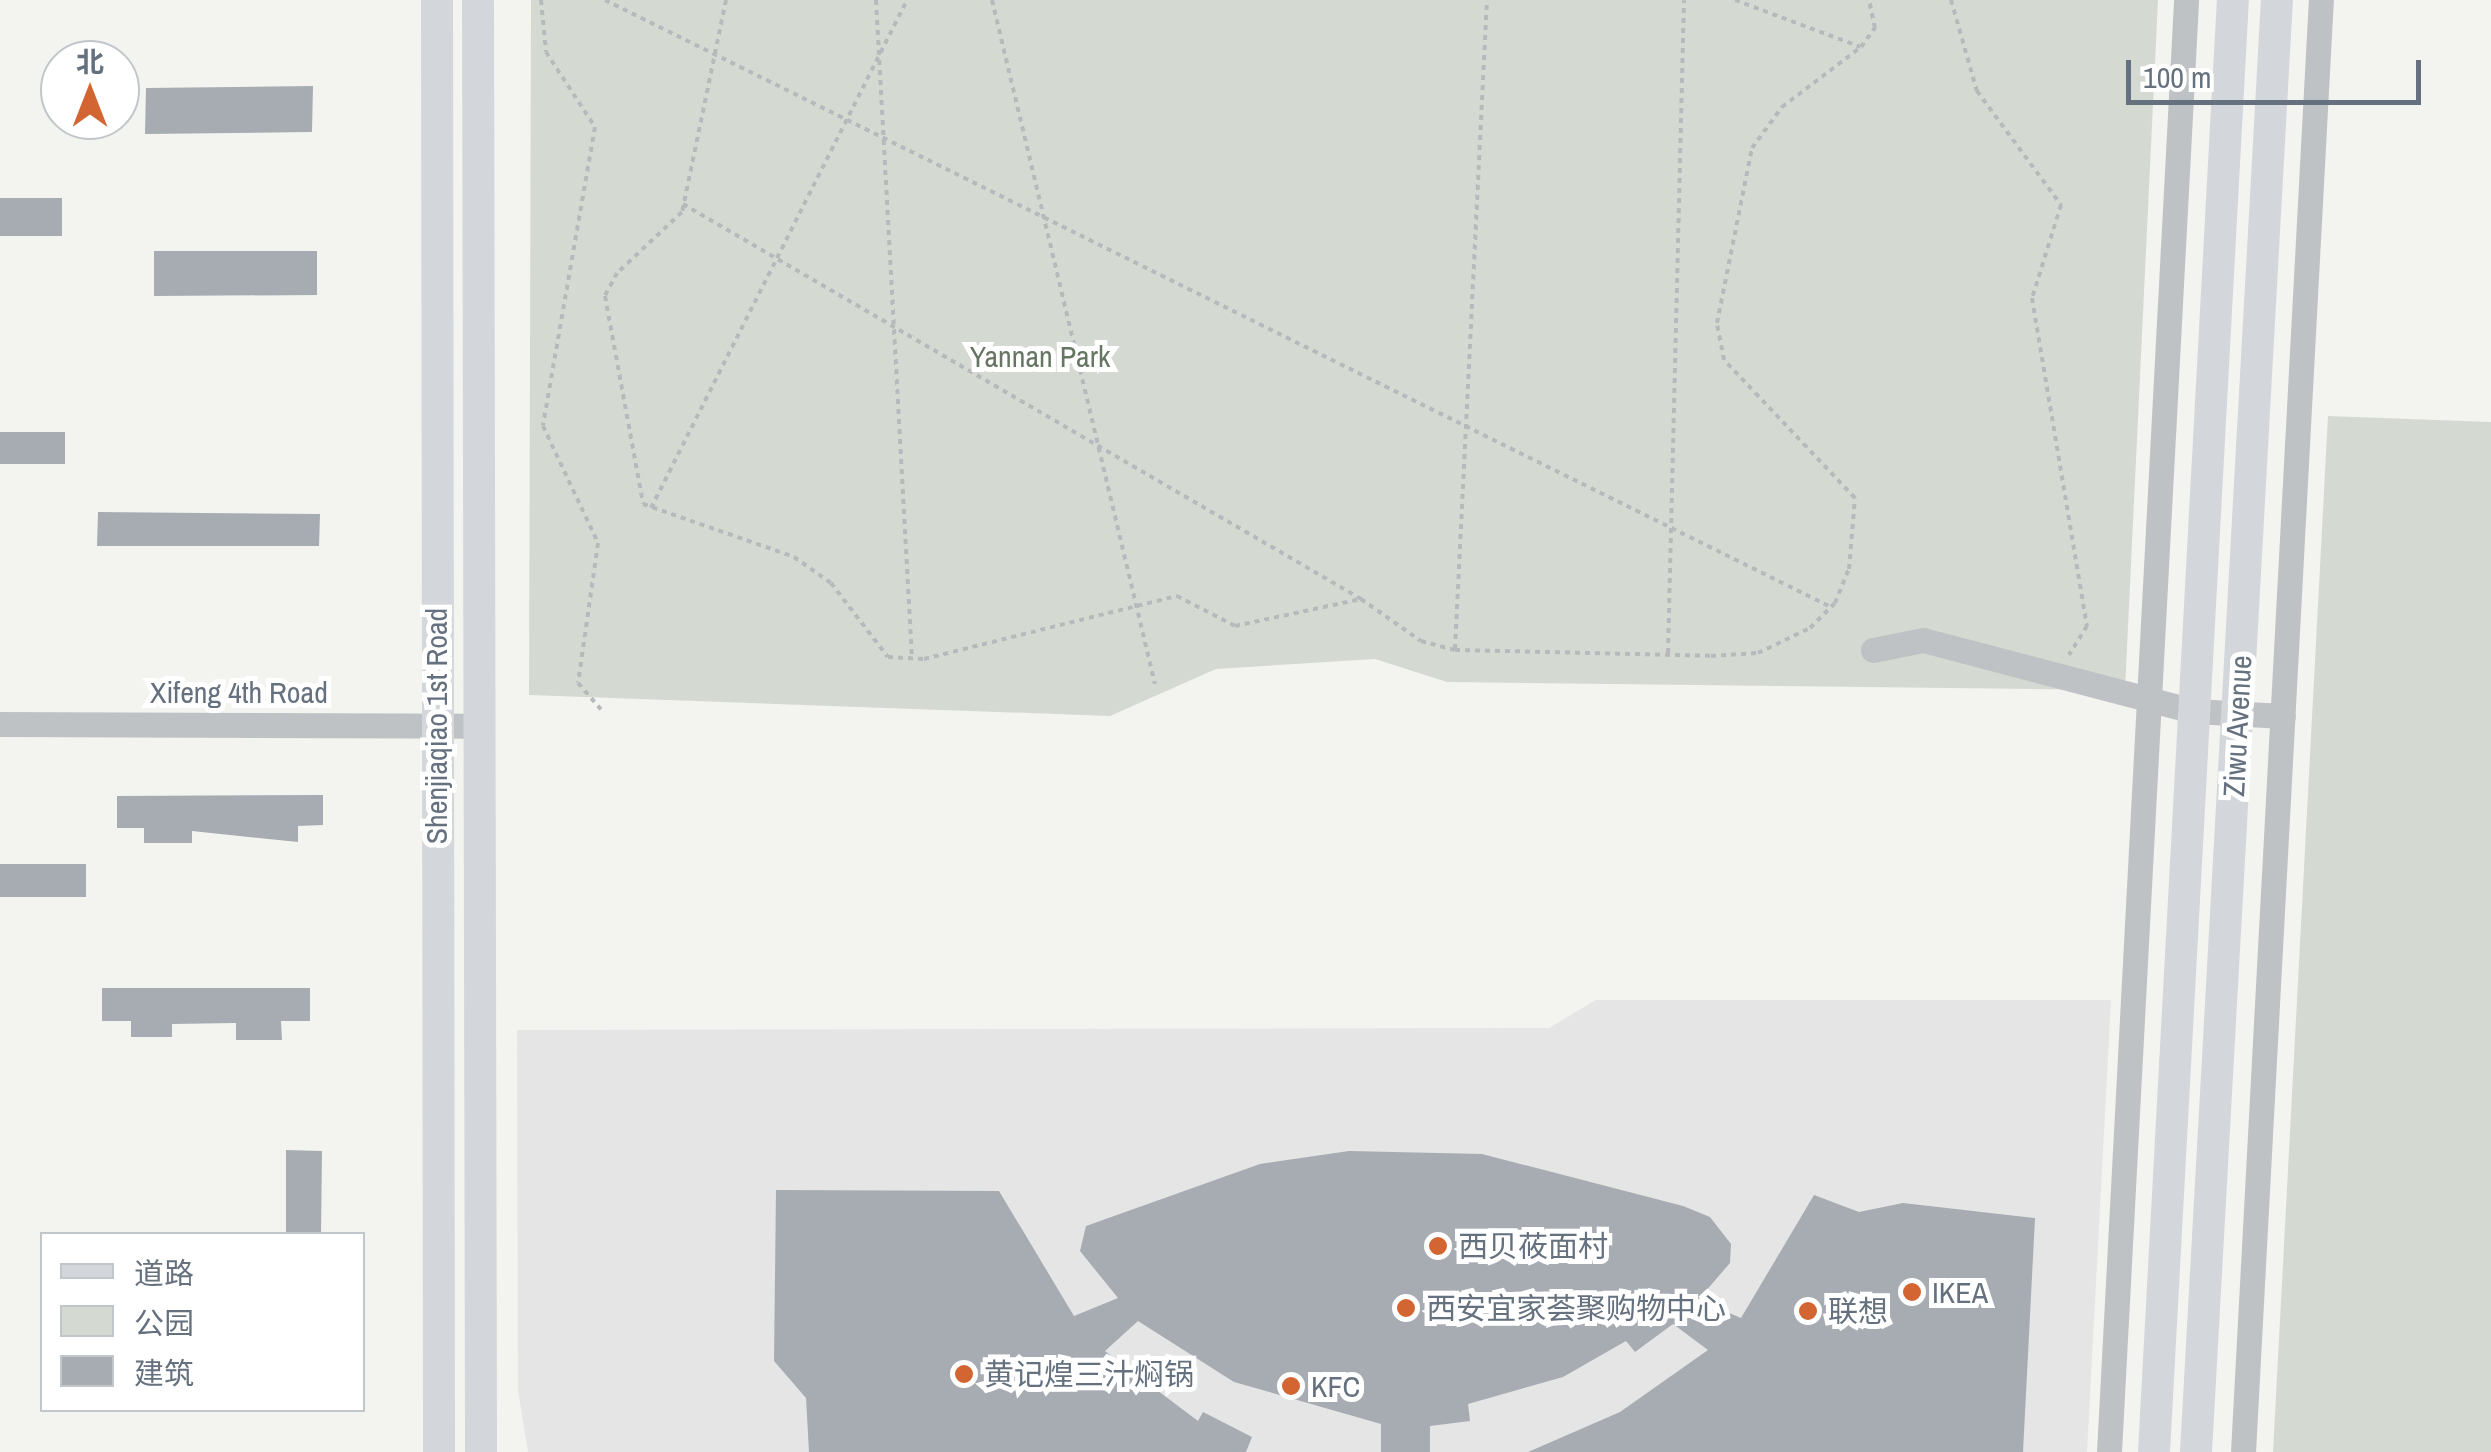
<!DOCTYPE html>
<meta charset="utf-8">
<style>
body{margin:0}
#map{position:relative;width:2491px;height:1452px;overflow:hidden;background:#f3f4f0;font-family:"Archivo Narrow","Noto Sans SC",sans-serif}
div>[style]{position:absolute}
.built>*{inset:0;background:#e4e5e4}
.green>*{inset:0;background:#d4dad2}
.building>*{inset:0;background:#a6acb2}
.path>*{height:4px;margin-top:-2px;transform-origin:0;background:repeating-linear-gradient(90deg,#b7b9bc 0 5px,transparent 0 10px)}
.minor>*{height:25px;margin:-12.5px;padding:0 12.5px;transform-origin:12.5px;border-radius:12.5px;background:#bfc2c5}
.major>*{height:32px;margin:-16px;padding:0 16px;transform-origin:16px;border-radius:16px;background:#d3d7db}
.dots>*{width:28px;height:28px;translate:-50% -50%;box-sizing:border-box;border:5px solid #fff;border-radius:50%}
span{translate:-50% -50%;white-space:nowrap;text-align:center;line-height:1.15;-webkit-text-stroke:10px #fff;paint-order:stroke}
.park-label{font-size:30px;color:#667663}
.street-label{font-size:30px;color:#65717e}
.poi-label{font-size:30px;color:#65717e}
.left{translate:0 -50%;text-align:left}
.legend{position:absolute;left:40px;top:1232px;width:325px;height:180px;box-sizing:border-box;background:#fff;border:2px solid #c1c6cb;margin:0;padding:12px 18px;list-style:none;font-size:30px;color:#65717e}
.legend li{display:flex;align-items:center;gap:20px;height:50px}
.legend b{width:50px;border:2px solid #c1c6cb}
.north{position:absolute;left:40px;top:40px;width:100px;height:100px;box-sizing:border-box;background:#fff;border:2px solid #c1c6cb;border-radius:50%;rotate:0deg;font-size:28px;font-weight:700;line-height:40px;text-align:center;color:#65717e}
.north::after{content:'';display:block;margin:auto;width:35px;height:45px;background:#d26531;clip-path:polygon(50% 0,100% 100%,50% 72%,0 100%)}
.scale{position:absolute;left:2126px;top:60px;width:295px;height:45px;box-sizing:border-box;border:5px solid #65717e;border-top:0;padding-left:12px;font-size:30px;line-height:35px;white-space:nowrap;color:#65717e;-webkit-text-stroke:8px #fff;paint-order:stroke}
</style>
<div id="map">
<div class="built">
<i style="clip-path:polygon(1596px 1000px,2111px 1000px,2087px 1452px,528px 1452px,518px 1390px,517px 1030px,1549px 1028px)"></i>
</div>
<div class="green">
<i style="clip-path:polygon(531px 0,2158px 0,2125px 690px,1447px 682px,1375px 659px,1216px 669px,1110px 716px,529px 695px)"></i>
<i style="clip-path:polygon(2328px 416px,2491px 422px,2491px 1452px,2273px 1452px)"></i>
</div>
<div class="building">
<i style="clip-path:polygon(313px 86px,312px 132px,145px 134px,146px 88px)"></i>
<i style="clip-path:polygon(0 198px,62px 198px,62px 236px,0 236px)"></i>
<i style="clip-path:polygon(154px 251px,317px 251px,317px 295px,154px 296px)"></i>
<i style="clip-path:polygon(0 432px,65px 432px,65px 464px,0 464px)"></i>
<i style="clip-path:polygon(98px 512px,320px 514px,319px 546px,97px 546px)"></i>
<i style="clip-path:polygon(323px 795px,323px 825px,298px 826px,298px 842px,192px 831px,192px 843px,144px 843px,144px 828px,117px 828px,117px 796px)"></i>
<i style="clip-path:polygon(0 864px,86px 864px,86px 897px,0 897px)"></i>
<i style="clip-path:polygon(102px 988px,310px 988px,310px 1021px,281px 1021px,282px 1040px,236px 1040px,236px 1023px,172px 1024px,172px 1037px,131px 1037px,131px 1021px,102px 1021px)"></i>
<i style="clip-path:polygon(286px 1150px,322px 1151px,321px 1234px,286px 1234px)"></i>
<i style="clip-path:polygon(1349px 1151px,1482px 1154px,1683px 1206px,1710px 1217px,1731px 1244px,1730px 1263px,1698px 1300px,1741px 1318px,1814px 1195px,1859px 1212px,1903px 1203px,2035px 1218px,2023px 1452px,1528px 1452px,1620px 1412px,1708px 1350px,1673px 1324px,1635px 1352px,1626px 1341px,1563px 1377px,1468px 1404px,1470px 1421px,1430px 1426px,1430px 1452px,1381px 1452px,1381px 1424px,1234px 1382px,1138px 1321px,1105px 1351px,1198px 1421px,1203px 1412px,1252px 1437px,1246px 1452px,809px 1452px,806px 1398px,774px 1361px,776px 1190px,999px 1191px,1074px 1316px,1118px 1298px,1080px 1251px,1086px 1226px,1260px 1164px)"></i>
</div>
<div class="path">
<i style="left:541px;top:0;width:52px;rotate:84.5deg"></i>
<i style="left:546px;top:52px;width:90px;rotate:56.8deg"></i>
<i style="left:595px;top:127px;width:303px;rotate:99.9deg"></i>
<i style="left:543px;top:426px;width:129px;rotate:64.8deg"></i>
<i style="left:598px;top:543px;width:141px;rotate:98.1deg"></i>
<i style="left:578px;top:683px;width:35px;rotate:49deg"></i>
<i style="left:605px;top:0;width:1368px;rotate:26.34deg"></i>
<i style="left:726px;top:0;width:217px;rotate:101.7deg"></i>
<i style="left:682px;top:212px;width:89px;rotate:136.8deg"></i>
<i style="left:617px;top:273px;width:26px;rotate:118deg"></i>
<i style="left:605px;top:296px;width:211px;rotate:79.6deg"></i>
<i style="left:643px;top:504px;width:160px;rotate:19.3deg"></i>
<i style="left:794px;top:557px;width:45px;rotate:35.1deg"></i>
<i style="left:831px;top:583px;width:93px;rotate:52.4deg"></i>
<i style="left:888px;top:657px;width:36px;rotate:3deg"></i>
<i style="left:924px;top:659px;width:261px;rotate:-14deg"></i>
<i style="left:1177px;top:596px;width:65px;rotate:27.3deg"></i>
<i style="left:1235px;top:626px;width:129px;rotate:-12.1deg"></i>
<i style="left:1361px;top:599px;width:73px;rotate:35deg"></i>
<i style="left:1421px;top:641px;width:35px;rotate:15deg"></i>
<i style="left:1455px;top:650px;width:256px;rotate:1.3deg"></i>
<i style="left:1711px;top:656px;width:47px;rotate:-3.7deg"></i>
<i style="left:1758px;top:653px;width:58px;rotate:-25.7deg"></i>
<i style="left:1810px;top:628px;width:35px;rotate:-45deg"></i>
<i style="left:1835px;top:603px;width:37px;rotate:-68deg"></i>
<i style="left:1849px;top:569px;width:71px;rotate:-85.2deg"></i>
<i style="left:1855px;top:498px;width:190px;rotate:-133.5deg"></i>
<i style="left:1724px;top:360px;width:38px;rotate:-101deg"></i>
<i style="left:1717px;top:323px;width:178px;rotate:-78.7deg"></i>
<i style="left:1752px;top:148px;width:51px;rotate:-53.8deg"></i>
<i style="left:1782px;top:107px;width:99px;rotate:-37.2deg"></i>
<i style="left:1861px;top:47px;width:24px;rotate:-54deg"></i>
<i style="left:1875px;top:28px;width:29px;rotate:-102deg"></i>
<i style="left:876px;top:0;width:659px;rotate:86.87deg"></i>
<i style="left:992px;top:0;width:703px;rotate:76.6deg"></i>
<i style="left:1735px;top:0;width:134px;rotate:20.5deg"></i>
<i style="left:1951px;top:0;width:95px;rotate:74.1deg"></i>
<i style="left:1977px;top:91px;width:142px;rotate:53.6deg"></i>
<i style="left:2061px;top:205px;width:97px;rotate:107.3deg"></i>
<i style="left:2032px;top:298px;width:333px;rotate:80.5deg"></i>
<i style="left:2087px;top:626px;width:34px;rotate:122deg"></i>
<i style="left:683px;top:204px;width:785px;rotate:30.22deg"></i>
<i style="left:651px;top:508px;width:569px;rotate:-63.25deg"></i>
<i style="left:1455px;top:649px;width:650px;rotate:-87.18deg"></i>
<i style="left:1668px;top:653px;width:653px;rotate:-88.6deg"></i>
</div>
<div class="minor">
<i style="left:1873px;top:650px;width:51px;rotate:-11.3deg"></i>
<i style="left:1923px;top:640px;width:280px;rotate:14.7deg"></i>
<i style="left:2194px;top:711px;width:89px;rotate:3.2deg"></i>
<i style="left:0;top:724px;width:479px;rotate:0.2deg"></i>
<i style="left:2109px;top:1452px;width:1454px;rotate:-86.96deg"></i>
<i style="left:2243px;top:1452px;width:1454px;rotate:-86.93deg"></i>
</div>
<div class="major">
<i style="left:437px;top:0;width:1452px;rotate:89.92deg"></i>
<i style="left:478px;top:0;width:1452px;rotate:89.88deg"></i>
<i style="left:2154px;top:1452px;width:1454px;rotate:-86.89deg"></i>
<i style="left:2196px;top:1452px;width:1454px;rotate:-86.81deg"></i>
</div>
<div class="dots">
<i style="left:1438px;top:1246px;background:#d26531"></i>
<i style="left:1912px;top:1292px;background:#d26531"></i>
<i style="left:1406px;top:1308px;background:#d26531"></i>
<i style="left:1808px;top:1311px;background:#d26531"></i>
<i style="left:964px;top:1374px;background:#d26531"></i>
<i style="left:1291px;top:1386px;background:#d26531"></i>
</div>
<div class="park-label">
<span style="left:1040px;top:356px">Yannan Park</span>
</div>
<div class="street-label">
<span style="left:239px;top:692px">Xifeng 4th Road</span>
<span style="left:436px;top:726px;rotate:-90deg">Shenjiaqiao 1st Road</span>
<span style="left:2237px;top:726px;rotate:-87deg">Ziwu Avenue</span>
</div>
<div class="poi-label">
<span class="left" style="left:1458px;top:1246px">西贝莜面村</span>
<span class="left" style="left:1932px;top:1292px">IKEA</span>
<span class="left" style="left:1426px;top:1308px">西安宜家荟聚购物中心</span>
<span class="left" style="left:1828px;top:1311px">联想</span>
<span class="left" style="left:984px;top:1374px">黄记煌三汁焖锅</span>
<span class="left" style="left:1311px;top:1386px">KFC</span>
</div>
<ul class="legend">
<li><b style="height:12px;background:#d3d7db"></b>道路</li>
<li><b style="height:28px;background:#d4dad2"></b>公园</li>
<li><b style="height:28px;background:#a6acb2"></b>建筑</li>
</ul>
<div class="north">北</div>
<div class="scale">100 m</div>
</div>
